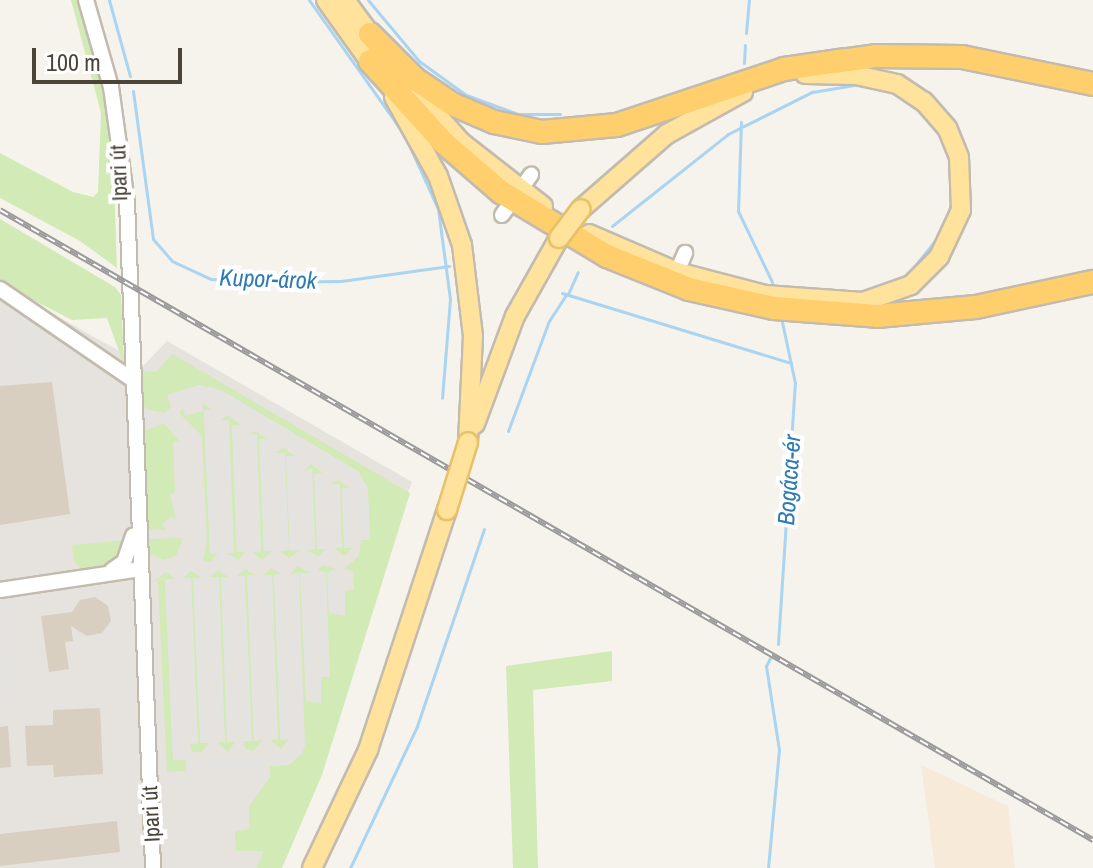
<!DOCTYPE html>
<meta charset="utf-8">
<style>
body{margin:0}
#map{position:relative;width:1093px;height:868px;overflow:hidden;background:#f6f3ec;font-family:"Archivo Narrow",sans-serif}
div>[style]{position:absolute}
.commercial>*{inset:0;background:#f7ead8}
.industrial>*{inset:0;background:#e6e2dd}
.green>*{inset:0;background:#d2eab5}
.parking>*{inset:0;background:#e5e3e0}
.stream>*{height:3px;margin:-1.5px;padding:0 1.5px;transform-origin:1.5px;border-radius:1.5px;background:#a9d4f2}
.building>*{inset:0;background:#d8cfc1}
.roads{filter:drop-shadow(2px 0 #c2bbae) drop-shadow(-2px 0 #c2bbae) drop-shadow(0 2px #c2bbae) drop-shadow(0 -2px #c2bbae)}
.minor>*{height:14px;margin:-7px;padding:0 7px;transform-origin:7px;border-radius:7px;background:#fff}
.major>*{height:18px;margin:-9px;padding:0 9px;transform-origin:9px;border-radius:9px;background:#ffe39c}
.highway>*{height:22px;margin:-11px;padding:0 11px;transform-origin:11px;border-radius:11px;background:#ffcf6e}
.rail>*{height:6px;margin-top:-3px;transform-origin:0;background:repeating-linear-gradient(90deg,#fff 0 9px,#9a9a9a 0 18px);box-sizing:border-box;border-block:2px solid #9a9a9a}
.bridges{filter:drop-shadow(2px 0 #e6c16a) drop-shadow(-2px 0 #e6c16a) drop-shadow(0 2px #e6c16a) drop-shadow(0 -2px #e6c16a)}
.major-bridge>*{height:18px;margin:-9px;padding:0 9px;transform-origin:9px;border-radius:9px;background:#ffe39c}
span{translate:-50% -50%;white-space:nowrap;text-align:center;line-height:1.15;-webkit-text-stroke:8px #fff;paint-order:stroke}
.street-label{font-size:22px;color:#4b4439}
.water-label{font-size:24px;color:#2e7ab2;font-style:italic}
.scale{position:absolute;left:32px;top:48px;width:150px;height:36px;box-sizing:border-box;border:4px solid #4b4439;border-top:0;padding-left:10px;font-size:24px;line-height:28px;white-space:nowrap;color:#4b4439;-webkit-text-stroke:6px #fff;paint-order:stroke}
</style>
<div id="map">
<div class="commercial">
<i style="clip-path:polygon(921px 765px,1008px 806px,1015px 868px,935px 868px)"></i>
</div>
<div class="industrial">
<i style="clip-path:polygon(0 284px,144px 365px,167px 341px,412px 482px,264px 868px,0 868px)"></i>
</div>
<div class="green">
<i style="clip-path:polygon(71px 0,79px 0,96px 51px,112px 131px,117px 268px,80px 241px,0 198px,0 153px,73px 192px,93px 197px,98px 192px,101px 113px)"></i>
<i style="clip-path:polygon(0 219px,115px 287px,121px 295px,124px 365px,107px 318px,72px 320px,0 283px)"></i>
<i style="clip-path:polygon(172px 354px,410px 493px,322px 775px,282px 868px,256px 868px,264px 851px,236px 851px,235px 832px,249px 829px,249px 806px,270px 777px,270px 766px,291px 764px,305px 747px,299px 574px,290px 574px,298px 566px,309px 573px,301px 573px,306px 701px,321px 703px,321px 677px,329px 677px,325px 572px,318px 570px,323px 565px,335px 569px,328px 572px,329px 613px,345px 616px,345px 591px,354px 590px,353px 571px,344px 569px,359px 556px,361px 540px,369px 540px,367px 486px,356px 470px,213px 387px,168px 395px,171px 407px,165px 413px,146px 409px,139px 396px,137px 371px,156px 372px)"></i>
<i style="clip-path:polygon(203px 403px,212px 410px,204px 410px,210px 554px,218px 553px,210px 562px,203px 560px,207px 541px,202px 436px,179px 413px,183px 408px,185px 416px,203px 411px)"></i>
<i style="clip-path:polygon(228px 415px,240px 425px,232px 425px,237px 552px,245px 552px,238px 560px,227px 553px,234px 553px,221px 420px)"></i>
<i style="clip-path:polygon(164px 423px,179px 441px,173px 442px,175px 493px,170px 494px,176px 520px,171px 516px,162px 525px,166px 530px,147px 530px,142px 432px)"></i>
<i style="clip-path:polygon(255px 431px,267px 439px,260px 439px,264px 551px,272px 551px,262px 560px,253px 552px,261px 551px,256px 434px,249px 434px)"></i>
<i style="clip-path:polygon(284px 448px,295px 456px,286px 457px,290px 550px,299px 551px,289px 558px,280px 551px,288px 550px,284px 453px,276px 453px)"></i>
<i style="clip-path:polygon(311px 464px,323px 473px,315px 474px,318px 549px,325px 549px,318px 557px,307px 550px,315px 549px,312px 469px,304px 470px)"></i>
<i style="clip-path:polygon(338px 480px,350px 488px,342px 488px,344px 547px,353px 548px,344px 556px,334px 548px,342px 548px,331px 484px)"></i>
<i style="clip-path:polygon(183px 538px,176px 556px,163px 560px,150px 553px,145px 539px)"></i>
<i style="clip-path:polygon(126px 540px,126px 550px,110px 565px,81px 570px,74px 560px,72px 545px)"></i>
<i style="clip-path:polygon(271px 568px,282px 574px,274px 575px,280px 739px,289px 739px,281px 749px,270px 740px,278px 739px,272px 575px,263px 575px)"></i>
<i style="clip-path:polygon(245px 569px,255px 575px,247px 576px,254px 740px,262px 740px,254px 751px,246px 749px,243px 741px,251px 741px,244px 576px,237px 576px)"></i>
<i style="clip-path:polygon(218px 570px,228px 577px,221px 577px,228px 742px,235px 742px,228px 752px,217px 742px,224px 742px,218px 577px,210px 577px)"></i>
<i style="clip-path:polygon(191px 571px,202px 578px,194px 578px,201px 743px,209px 743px,201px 753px,192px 751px,190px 744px,198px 743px,191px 579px,183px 578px)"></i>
<i style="clip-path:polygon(166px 572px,175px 579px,165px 580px,173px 759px,186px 761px,186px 771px,167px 772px,158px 581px,166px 576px,153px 582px)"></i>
<i style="clip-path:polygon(612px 651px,612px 681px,533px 690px,538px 868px,513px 868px,506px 666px)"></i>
</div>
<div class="parking">
<i style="clip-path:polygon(0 288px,93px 339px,86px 353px,55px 347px,54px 377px,6px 382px)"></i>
<i style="clip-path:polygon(199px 385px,221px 390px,359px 472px,368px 489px,370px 540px,361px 540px,358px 489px,350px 478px,211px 396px,170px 404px,167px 395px)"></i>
<i style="clip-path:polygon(212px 410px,218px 550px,210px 554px,204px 411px)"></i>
<i style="clip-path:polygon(221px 420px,229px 420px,234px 553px,226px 549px)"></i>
<i style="clip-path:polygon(232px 425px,240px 425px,245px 552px,237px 552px)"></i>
<i style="clip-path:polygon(249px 434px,257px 434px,261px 551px,253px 552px)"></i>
<i style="clip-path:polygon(259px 439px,268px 440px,272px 551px,264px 551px)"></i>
<i style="clip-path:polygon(276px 453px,285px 453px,289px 550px,280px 551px)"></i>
<i style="clip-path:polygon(286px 456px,295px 456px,299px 550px,290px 550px)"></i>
<i style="clip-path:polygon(312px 469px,315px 549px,307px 550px,304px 470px)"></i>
<i style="clip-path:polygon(323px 473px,325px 549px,317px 549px,314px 474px)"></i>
<i style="clip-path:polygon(340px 484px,342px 548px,334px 548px,331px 484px)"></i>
<i style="clip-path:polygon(342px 488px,351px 489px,353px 548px,344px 548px)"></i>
<i style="clip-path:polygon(336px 571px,338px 613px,329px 613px,327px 572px)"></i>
<i style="clip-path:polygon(326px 572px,330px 677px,321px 677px,317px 573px)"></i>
<i style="clip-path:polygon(299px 573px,303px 753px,288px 765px,186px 771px,186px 761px,284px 757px,295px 747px,290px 574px)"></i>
<i style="clip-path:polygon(300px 573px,309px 576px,314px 701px,306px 701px)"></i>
<i style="clip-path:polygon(282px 574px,289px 739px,281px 740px,274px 575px)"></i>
<i style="clip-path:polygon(255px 575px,262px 740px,254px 741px,247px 576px)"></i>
<i style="clip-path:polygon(263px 575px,272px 575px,278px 740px,270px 740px)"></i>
<i style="clip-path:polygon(237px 576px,245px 576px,252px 741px,243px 741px)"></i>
<i style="clip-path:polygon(210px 577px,219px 577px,225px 742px,217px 742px)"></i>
<i style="clip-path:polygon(221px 577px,229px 579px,235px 742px,227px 742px)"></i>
<i style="clip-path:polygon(183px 578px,191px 578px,198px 743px,190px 744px)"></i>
<i style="clip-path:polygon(193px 578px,202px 578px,209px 743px,200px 743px)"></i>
<i style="clip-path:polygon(165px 579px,175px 579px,183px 759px,173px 760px)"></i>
<i style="clip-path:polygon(7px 598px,19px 697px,0 699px,0 599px)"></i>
</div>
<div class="stream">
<i style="left:109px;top:0;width:79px;rotate:74.6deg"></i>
<i style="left:309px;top:0;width:164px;rotate:54.7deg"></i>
<i style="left:404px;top:134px;width:82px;rotate:65.6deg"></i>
<i style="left:438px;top:209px;width:91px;rotate:82.4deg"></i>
<i style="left:450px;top:299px;width:99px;rotate:94.6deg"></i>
<i style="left:368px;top:0;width:80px;rotate:50.1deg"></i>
<i style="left:419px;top:61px;width:58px;rotate:35.9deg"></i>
<i style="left:466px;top:95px;width:55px;rotate:20.1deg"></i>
<i style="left:518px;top:114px;width:42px"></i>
<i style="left:746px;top:33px;width:33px;rotate:-85deg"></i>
<i style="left:744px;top:63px;width:18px;rotate:-87deg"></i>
<i style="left:133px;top:91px;width:149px;rotate:82.3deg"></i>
<i style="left:153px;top:239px;width:29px;rotate:49deg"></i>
<i style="left:172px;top:261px;width:43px;rotate:24.8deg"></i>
<i style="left:211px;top:279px;width:45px;rotate:3.8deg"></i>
<i style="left:256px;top:282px;width:85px;rotate:-0.7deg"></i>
<i style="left:341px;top:281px;width:109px;rotate:-7.9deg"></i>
<i style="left:741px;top:122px;width:89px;rotate:91.9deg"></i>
<i style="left:738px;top:211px;width:79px;rotate:64.4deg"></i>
<i style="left:946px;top:222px;width:24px;rotate:-75deg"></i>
<i style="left:612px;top:226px;width:148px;rotate:-38.4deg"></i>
<i style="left:728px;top:134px;width:94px;rotate:-26.6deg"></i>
<i style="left:812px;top:92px;width:49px;rotate:-9.5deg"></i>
<i style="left:914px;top:267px;width:43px;rotate:-51.5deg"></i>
<i style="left:562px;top:293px;width:239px;rotate:17deg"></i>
<i style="left:568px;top:294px;width:24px;rotate:-66deg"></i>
<i style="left:508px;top:431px;width:117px;rotate:-69.6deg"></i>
<i style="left:549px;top:321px;width:31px;rotate:-57deg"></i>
<i style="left:778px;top:644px;width:262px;rotate:-86.3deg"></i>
<i style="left:795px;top:383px;width:67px;rotate:-102deg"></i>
<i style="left:350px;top:868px;width:157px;rotate:-64.7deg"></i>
<i style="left:417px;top:726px;width:208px;rotate:-71.2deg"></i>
<i style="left:768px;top:868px;width:119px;rotate:-84.7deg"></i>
<i style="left:779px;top:750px;width:85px;rotate:-98.8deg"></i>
<i style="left:766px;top:666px;width:9px;rotate:-63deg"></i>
</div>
<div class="building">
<i style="clip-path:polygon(52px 382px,70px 514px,0 525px,0 386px)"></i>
<i style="clip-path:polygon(95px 597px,108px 606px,111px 621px,102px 633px,87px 636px,71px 626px,73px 641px,65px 642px,69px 669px,49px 672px,41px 616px,72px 612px,80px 600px)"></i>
<i style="clip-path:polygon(100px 708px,103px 774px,54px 777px,53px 765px,27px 766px,25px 726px,53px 725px,53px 710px)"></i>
<i style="clip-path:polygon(8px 726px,11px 767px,0 768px,0 727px)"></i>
<i style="clip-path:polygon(117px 821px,120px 852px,0 866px,0 834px)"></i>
</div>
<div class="roads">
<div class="minor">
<i style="left:86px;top:0;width:91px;rotate:74deg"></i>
<i style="left:111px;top:87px;width:116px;rotate:82.1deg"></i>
<i style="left:127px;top:202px;width:667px;rotate:87.76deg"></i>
<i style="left:520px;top:190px;width:19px;rotate:-54deg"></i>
<i style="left:502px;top:215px;width:19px;rotate:-54deg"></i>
<i style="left:677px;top:272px;width:21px;rotate:-67deg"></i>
<i style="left:0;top:289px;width:158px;rotate:34.4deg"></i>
<i style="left:112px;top:570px;width:14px;rotate:-34deg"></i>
<i style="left:124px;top:562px;width:28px;rotate:-71deg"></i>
<i style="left:0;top:590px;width:142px;rotate:-8.5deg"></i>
</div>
<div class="major">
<i style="left:326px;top:0;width:90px;rotate:54.5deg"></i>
<i style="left:345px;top:0;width:56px;rotate:53.7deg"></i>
<i style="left:401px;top:75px;width:90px;rotate:48.2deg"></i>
<i style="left:461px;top:142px;width:104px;rotate:38deg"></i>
<i style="left:394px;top:97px;width:90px;rotate:60.9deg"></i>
<i style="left:438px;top:176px;width:73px;rotate:70.8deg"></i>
<i style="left:462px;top:245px;width:92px;rotate:83.1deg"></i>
<i style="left:473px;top:336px;width:106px;rotate:92.7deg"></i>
<i style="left:581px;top:209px;width:114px;rotate:-41.1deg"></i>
<i style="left:667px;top:134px;width:87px;rotate:-28.9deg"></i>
<i style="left:589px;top:234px;width:96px;rotate:23.4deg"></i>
<i style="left:677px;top:272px;width:91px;rotate:14.6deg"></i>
<i style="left:765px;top:295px;width:98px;rotate:4.1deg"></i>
<i style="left:863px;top:302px;width:51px;rotate:-19.5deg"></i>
<i style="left:911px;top:285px;width:40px;rotate:-45deg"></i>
<i style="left:939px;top:257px;width:52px;rotate:-64.9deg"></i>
<i style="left:961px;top:210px;width:53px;rotate:-92.2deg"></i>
<i style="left:959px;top:157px;width:31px;rotate:-112deg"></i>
<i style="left:947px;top:128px;width:35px;rotate:-131deg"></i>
<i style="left:924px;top:102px;width:32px;rotate:-146deg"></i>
<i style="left:897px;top:84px;width:42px;rotate:-167.6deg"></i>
<i style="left:856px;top:75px;width:51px;rotate:-178.9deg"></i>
<i style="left:475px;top:424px;width:115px;rotate:-69.7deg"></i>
<i style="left:515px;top:316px;width:90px;rotate:-60.6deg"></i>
<i style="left:312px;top:868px;width:131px;rotate:-64.6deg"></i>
<i style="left:368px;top:750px;width:253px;rotate:-71.8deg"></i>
</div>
<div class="highway">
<i style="left:370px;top:34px;width:64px;rotate:45deg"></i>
<i style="left:415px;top:79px;width:45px;rotate:34deg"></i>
<i style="left:452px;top:104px;width:46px;rotate:23.2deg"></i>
<i style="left:494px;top:122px;width:49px;rotate:11.8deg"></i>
<i style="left:542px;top:132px;width:75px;rotate:-5.3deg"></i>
<i style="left:617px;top:125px;width:176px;rotate:-18.5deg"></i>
<i style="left:784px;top:69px;width:63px;rotate:-8.3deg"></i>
<i style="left:370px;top:61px;width:109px;rotate:48deg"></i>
<i style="left:443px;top:142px;width:77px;rotate:40.8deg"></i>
<i style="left:501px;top:192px;width:124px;rotate:31.1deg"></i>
<i style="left:607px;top:256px;width:88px;rotate:21.9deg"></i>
<i style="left:689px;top:289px;width:87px;rotate:12.6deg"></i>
<i style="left:774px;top:308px;width:103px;rotate:4.4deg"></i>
<i style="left:877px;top:316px;width:99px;rotate:-5.2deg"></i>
<i style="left:976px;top:307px;width:120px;rotate:-12.1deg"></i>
<i style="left:834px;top:62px;width:42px;rotate:-8.1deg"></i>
<i style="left:876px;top:56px;width:86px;rotate:0.7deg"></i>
<i style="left:962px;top:57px;width:134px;rotate:11.6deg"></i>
</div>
</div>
<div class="rail">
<i style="left:0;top:210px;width:1262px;rotate:29.96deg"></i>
</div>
<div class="bridges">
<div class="major-bridge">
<i style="left:559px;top:238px;width:36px;rotate:-53deg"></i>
<i style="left:447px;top:510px;width:71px;rotate:-72.8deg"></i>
</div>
</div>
<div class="street-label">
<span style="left:119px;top:173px;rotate:-92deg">Ipari út</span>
<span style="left:151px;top:814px;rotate:-93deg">Ipari út</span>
</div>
<div class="water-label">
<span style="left:268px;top:279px;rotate:2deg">Kupor-árok</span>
<span style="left:789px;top:480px;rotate:-86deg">Bogáca-ér</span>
</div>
<div class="scale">100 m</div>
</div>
